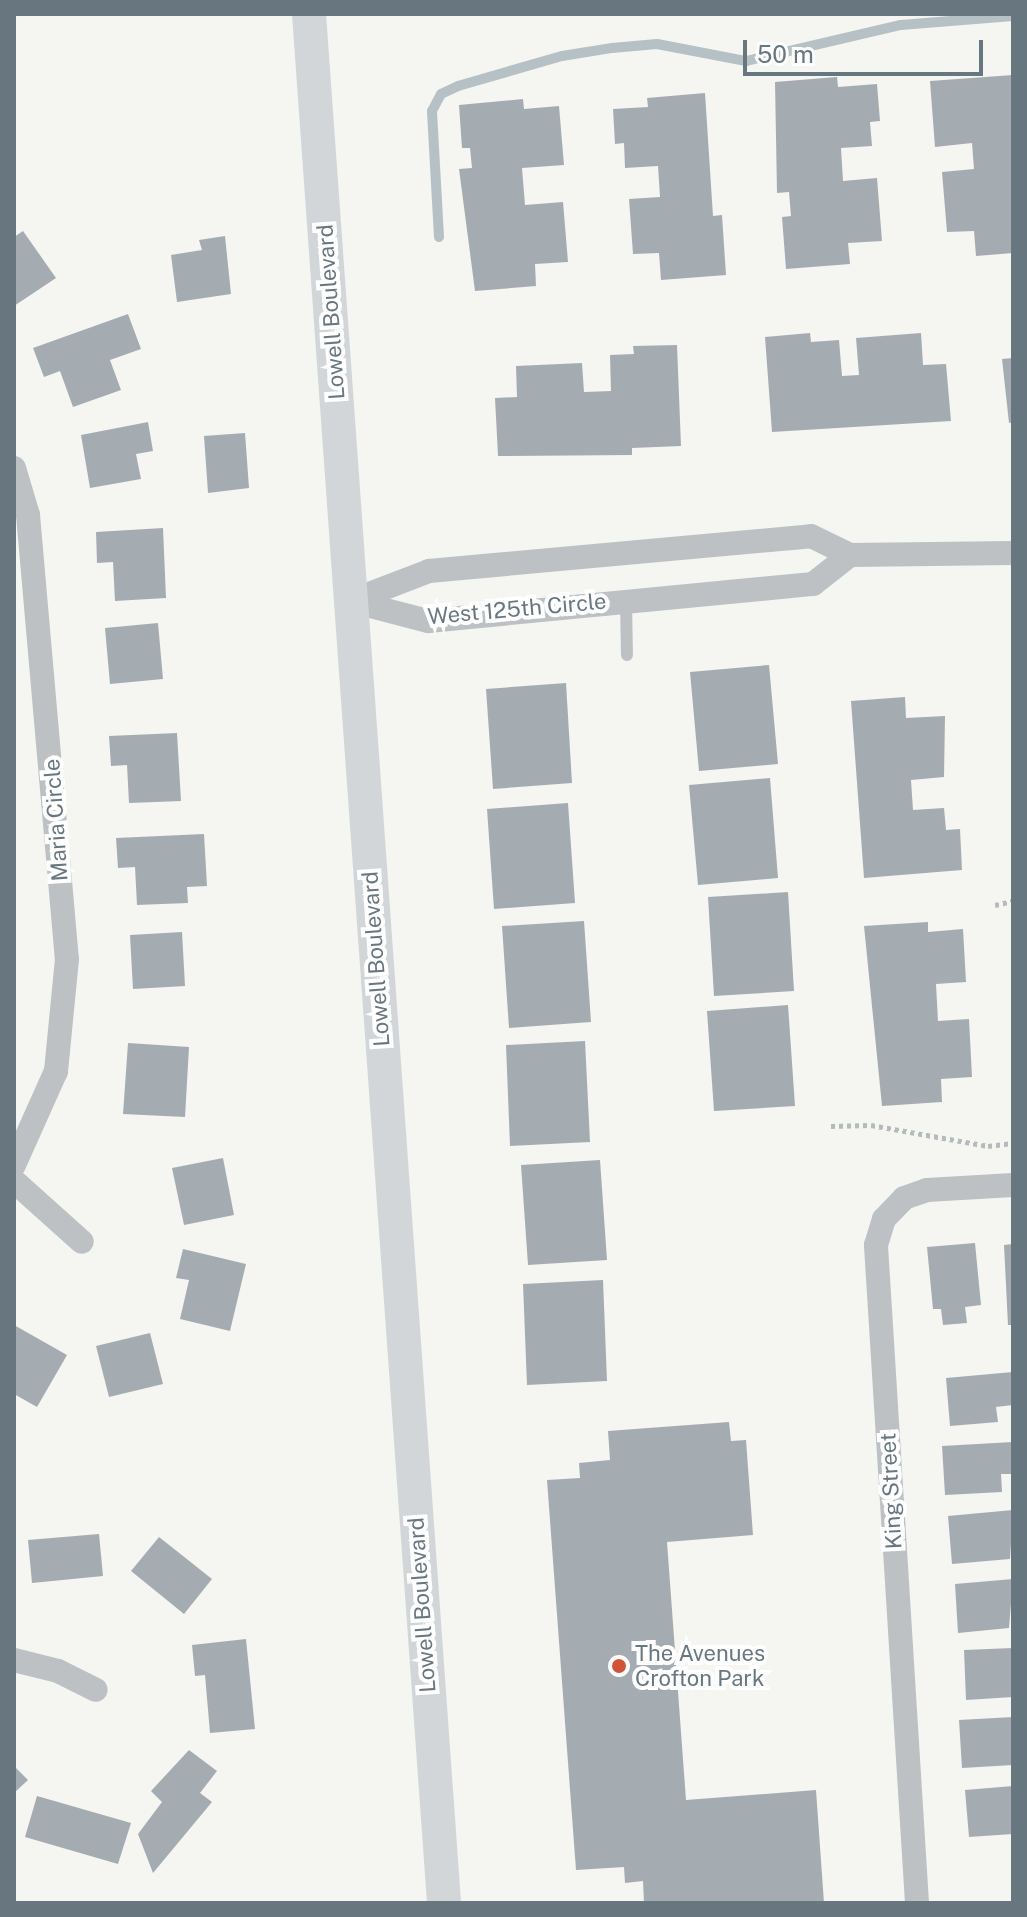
<!DOCTYPE html>
<style>
body{margin:0}
#map{position:relative;width:1027px;height:1917px;overflow:hidden;background:#f5f5f2;font-family:"Public Sans",sans-serif}
div>[style]{position:absolute}
.stream>*{height:10px;margin:-5px;padding:0 5px;transform-origin:5px;border-radius:5px;background:#b6c1c5}
.building>*{inset:0;background:#a5acb1}
.path>*{height:5px;margin-top:-2.5px;transform-origin:0;background:repeating-linear-gradient(90deg,#b7babc 0 4px,transparent 0 8px)}
.lane>*{height:12px;margin:-6px;padding:0 6px;transform-origin:6px;border-radius:6px;background:#bdc1c4}
.street>*{height:24px;margin:-12px;padding:0 12px;transform-origin:12px;border-radius:12px;background:#bdc1c4}
.secondary>*{height:34px;margin:-17px;padding:0 17px;transform-origin:17px;border-radius:17px;background:#d2d6d9}
.dots>*{width:22px;height:22px;translate:-50% -50%;box-sizing:border-box;border:4px solid #fff;border-radius:50%}
span{translate:-50% -50%;white-space:nowrap;text-align:center;line-height:1.15;-webkit-text-stroke:8px #fff;paint-order:stroke}
.street-label{font-size:22px;color:#687680}
.poi-label{font-size:22px;color:#687680}
.left{translate:0 -50%;text-align:left}
.frame{position:absolute;inset:0;border:16px solid #687680;pointer-events:none}
.scale{position:absolute;left:743px;top:40px;width:240px;height:36px;box-sizing:border-box;border:4px solid #687680;border-top:0;padding-left:10px;font-size:24px;line-height:28px;white-space:nowrap;color:#687680;-webkit-text-stroke:6px #fff;paint-order:stroke}
</style>
<div id="map">
<div class="stream">
<i style="left:439px;top:237px;width:126px;rotate:-93.2deg"></i>
<i style="left:432px;top:111px;width:19px;rotate:-62deg"></i>
<i style="left:441px;top:94px;width:19px;rotate:-25deg"></i>
<i style="left:458px;top:86px;width:108px;rotate:-16.1deg"></i>
<i style="left:562px;top:56px;width:51px;rotate:-9.1deg"></i>
<i style="left:612px;top:48px;width:45px;rotate:-5.1deg"></i>
<i style="left:657px;top:44px;width:91px;rotate:10.8deg"></i>
<i style="left:746px;top:61px;width:159px;rotate:-13.1deg"></i>
<i style="left:901px;top:25px;width:112px;rotate:-4.6deg"></i>
</div>
<div class="building">
<i style="clip-path:polygon(1013px 75px,1013px 253px,976px 256px,974px 231px,947px 232px,942px 172px,974px 169px,972px 143px,935px 147px,930px 81px)"></i>
<i style="clip-path:polygon(837px 77px,838px 87px,877px 84px,880px 121px,870px 122px,872px 146px,841px 148px,843px 181px,877px 178px,882px 241px,848px 243px,850px 264px,786px 269px,782px 217px,791px 216px,789px 192px,777px 193px,775px 82px)"></i>
<i style="clip-path:polygon(705px 93px,713px 216px,722px 215px,726px 275px,661px 280px,659px 253px,633px 254px,629px 199px,660px 197px,658px 166px,625px 168px,624px 143px,615px 144px,613px 109px,648px 107px,647px 98px)"></i>
<i style="clip-path:polygon(523px 99px,524px 109px,559px 106px,564px 165px,522px 168px,525px 205px,563px 202px,568px 262px,535px 264px,536px 286px,475px 291px,459px 169px,472px 168px,470px 148px,462px 148px,459px 105px)"></i>
<i style="clip-path:polygon(23px 231px,56px 278px,14px 306px,14px 237px)"></i>
<i style="clip-path:polygon(225px 236px,231px 294px,177px 302px,171px 255px,202px 250px,199px 240px)"></i>
<i style="clip-path:polygon(128px 314px,141px 349px,110px 360px,121px 390px,73px 407px,60px 371px,44px 377px,33px 348px)"></i>
<i style="clip-path:polygon(810px 333px,811px 342px,839px 340px,842px 376px,859px 375px,856px 338px,921px 333px,923px 365px,946px 364px,951px 421px,772px 432px,765px 337px)"></i>
<i style="clip-path:polygon(677px 345px,681px 446px,632px 448px,632px 455px,498px 456px,495px 398px,517px 397px,516px 366px,582px 363px,584px 392px,611px 391px,610px 355px,634px 354px,633px 346px)"></i>
<i style="clip-path:polygon(1013px 358px,1013px 422px,1009px 423px,1002px 359px)"></i>
<i style="clip-path:polygon(148px 422px,153px 451px,136px 454px,141px 479px,90px 488px,81px 435px)"></i>
<i style="clip-path:polygon(245px 433px,249px 488px,208px 493px,204px 436px)"></i>
<i style="clip-path:polygon(163px 528px,166px 598px,115px 601px,113px 562px,97px 563px,96px 532px)"></i>
<i style="clip-path:polygon(158px 623px,163px 679px,110px 684px,105px 628px)"></i>
<i style="clip-path:polygon(769px 665px,778px 764px,699px 771px,690px 672px)"></i>
<i style="clip-path:polygon(566px 683px,572px 783px,493px 789px,486px 689px)"></i>
<i style="clip-path:polygon(905px 697px,906px 718px,945px 716px,944px 777px,911px 780px,913px 810px,944px 808px,946px 830px,960px 829px,962px 870px,864px 878px,851px 701px)"></i>
<i style="clip-path:polygon(177px 733px,181px 801px,129px 803px,127px 765px,111px 766px,109px 736px)"></i>
<i style="clip-path:polygon(770px 778px,778px 878px,698px 885px,689px 785px)"></i>
<i style="clip-path:polygon(568px 803px,575px 903px,494px 909px,487px 809px)"></i>
<i style="clip-path:polygon(204px 834px,207px 886px,187px 887px,188px 903px,137px 905px,135px 867px,118px 868px,116px 838px)"></i>
<i style="clip-path:polygon(788px 892px,794px 991px,714px 996px,708px 897px)"></i>
<i style="clip-path:polygon(584px 921px,591px 1022px,509px 1028px,502px 926px)"></i>
<i style="clip-path:polygon(928px 922px,928px 932px,963px 929px,966px 982px,936px 984px,938px 1021px,969px 1019px,972px 1077px,941px 1079px,942px 1102px,882px 1106px,864px 926px)"></i>
<i style="clip-path:polygon(182px 932px,185px 986px,133px 989px,130px 935px)"></i>
<i style="clip-path:polygon(788px 1005px,795px 1106px,714px 1111px,707px 1011px)"></i>
<i style="clip-path:polygon(585px 1041px,590px 1142px,510px 1146px,506px 1045px)"></i>
<i style="clip-path:polygon(128px 1043px,189px 1047px,185px 1117px,123px 1114px)"></i>
<i style="clip-path:polygon(223px 1158px,234px 1215px,184px 1225px,172px 1168px)"></i>
<i style="clip-path:polygon(600px 1160px,607px 1260px,528px 1265px,521px 1165px)"></i>
<i style="clip-path:polygon(975px 1243px,981px 1305px,965px 1307px,967px 1323px,943px 1325px,941px 1309px,933px 1309px,927px 1247px)"></i>
<i style="clip-path:polygon(1013px 1244px,1013px 1325px,1008px 1325px,1004px 1245px)"></i>
<i style="clip-path:polygon(183px 1249px,246px 1264px,230px 1331px,180px 1319px,189px 1280px,176px 1278px)"></i>
<i style="clip-path:polygon(603px 1280px,607px 1381px,527px 1385px,523px 1284px)"></i>
<i style="clip-path:polygon(14px 1325px,67px 1355px,37px 1407px,14px 1394px)"></i>
<i style="clip-path:polygon(150px 1333px,163px 1384px,109px 1397px,96px 1346px)"></i>
<i style="clip-path:polygon(1013px 1372px,1013px 1405px,996px 1407px,998px 1422px,950px 1426px,946px 1378px)"></i>
<i style="clip-path:polygon(729px 1422px,731px 1441px,746px 1440px,753px 1535px,667px 1542px,686px 1800px,816px 1790px,824px 1903px,644px 1903px,643px 1881px,625px 1883px,624px 1867px,576px 1870px,547px 1480px,580px 1478px,579px 1463px,610px 1460px,608px 1431px)"></i>
<i style="clip-path:polygon(1013px 1442px,1013px 1474px,1001px 1474px,1002px 1492px,945px 1495px,942px 1446px)"></i>
<i style="clip-path:polygon(1013px 1510px,1010px 1559px,952px 1564px,948px 1516px)"></i>
<i style="clip-path:polygon(99px 1534px,103px 1576px,32px 1583px,28px 1540px)"></i>
<i style="clip-path:polygon(159px 1537px,212px 1579px,184px 1614px,131px 1571px)"></i>
<i style="clip-path:polygon(1013px 1579px,1009px 1628px,958px 1633px,955px 1584px)"></i>
<i style="clip-path:polygon(246px 1639px,255px 1729px,210px 1733px,205px 1675px,195px 1676px,192px 1645px)"></i>
<i style="clip-path:polygon(1013px 1648px,1013px 1697px,966px 1700px,964px 1650px)"></i>
<i style="clip-path:polygon(1013px 1717px,1013px 1765px,962px 1768px,959px 1720px)"></i>
<i style="clip-path:polygon(189px 1750px,217px 1771px,200px 1793px,212px 1802px,153px 1873px,138px 1834px,162px 1802px,151px 1791px)"></i>
<i style="clip-path:polygon(14px 1766px,28px 1780px,14px 1793px)"></i>
<i style="clip-path:polygon(1013px 1786px,1013px 1834px,969px 1837px,965px 1790px)"></i>
<i style="clip-path:polygon(37px 1796px,131px 1823px,118px 1864px,25px 1837px)"></i>
</div>
<div class="path">
<i style="left:995px;top:905px;width:18px;rotate:-13deg"></i>
<i style="left:831px;top:1126px;width:40px;rotate:-1.4deg"></i>
<i style="left:871px;top:1125px;width:119px;rotate:10.2deg"></i>
<i style="left:988px;top:1146px;width:25px;rotate:-7deg"></i>
</div>
<div class="lane">
<i style="left:626px;top:600px;width:55px;rotate:89deg"></i>
</div>
<div class="street">
<i style="left:14px;top:468px;width:49px;rotate:73.4deg"></i>
<i style="left:28px;top:515px;width:446px;rotate:85deg"></i>
<i style="left:67px;top:959px;width:113px;rotate:95.6deg"></i>
<i style="left:56px;top:1071px;width:103px;rotate:114.1deg"></i>
<i style="left:351px;top:601px;width:84px;rotate:-21deg"></i>
<i style="left:429px;top:571px;width:384px;rotate:-5.2deg"></i>
<i style="left:811px;top:536px;width:43px;rotate:26deg"></i>
<i style="left:850px;top:555px;width:163px;rotate:-0.7deg"></i>
<i style="left:351px;top:601px;width:80px;rotate:14.6deg"></i>
<i style="left:428px;top:621px;width:387px;rotate:-5.5deg"></i>
<i style="left:813px;top:584px;width:47px;rotate:-38.1deg"></i>
<i style="left:14px;top:1181px;width:91px;rotate:41.9deg"></i>
<i style="left:14px;top:1660px;width:45px;rotate:14deg"></i>
<i style="left:58px;top:1671px;width:42px;rotate:26.6deg"></i>
<i style="left:917px;top:1903px;width:659px;rotate:-93.57deg"></i>
<i style="left:876px;top:1245px;width:27px;rotate:-73deg"></i>
<i style="left:884px;top:1219px;width:29px;rotate:-46deg"></i>
<i style="left:904px;top:1198px;width:24px;rotate:-19deg"></i>
<i style="left:927px;top:1190px;width:86px;rotate:-3.3deg"></i>
</div>
<div class="secondary">
<i style="left:309px;top:14px;width:1894px;rotate:85.91deg"></i>
</div>
<div class="dots">
<i style="left:619px;top:1666px;background:#d05538"></i>
</div>
<div class="street-label">
<span style="left:331px;top:312px;rotate:-94deg">Lowell Boulevard</span>
<span style="left:517px;top:609px;rotate:-5deg">West 125th Circle</span>
<span style="left:56px;top:820px;rotate:-94deg">Maria Circle</span>
<span style="left:376px;top:959px;rotate:-94deg">Lowell Boulevard</span>
<span style="left:891px;top:1491px;rotate:-93deg">King Street</span>
<span style="left:422px;top:1605px;rotate:-94deg">Lowell Boulevard</span>
</div>
<div class="poi-label">
<span class="left" style="left:635px;top:1666px">The Avenues<br>Crofton Park</span>
</div>
<div class="frame"></div>
<div class="scale">50 m</div>
</div>
